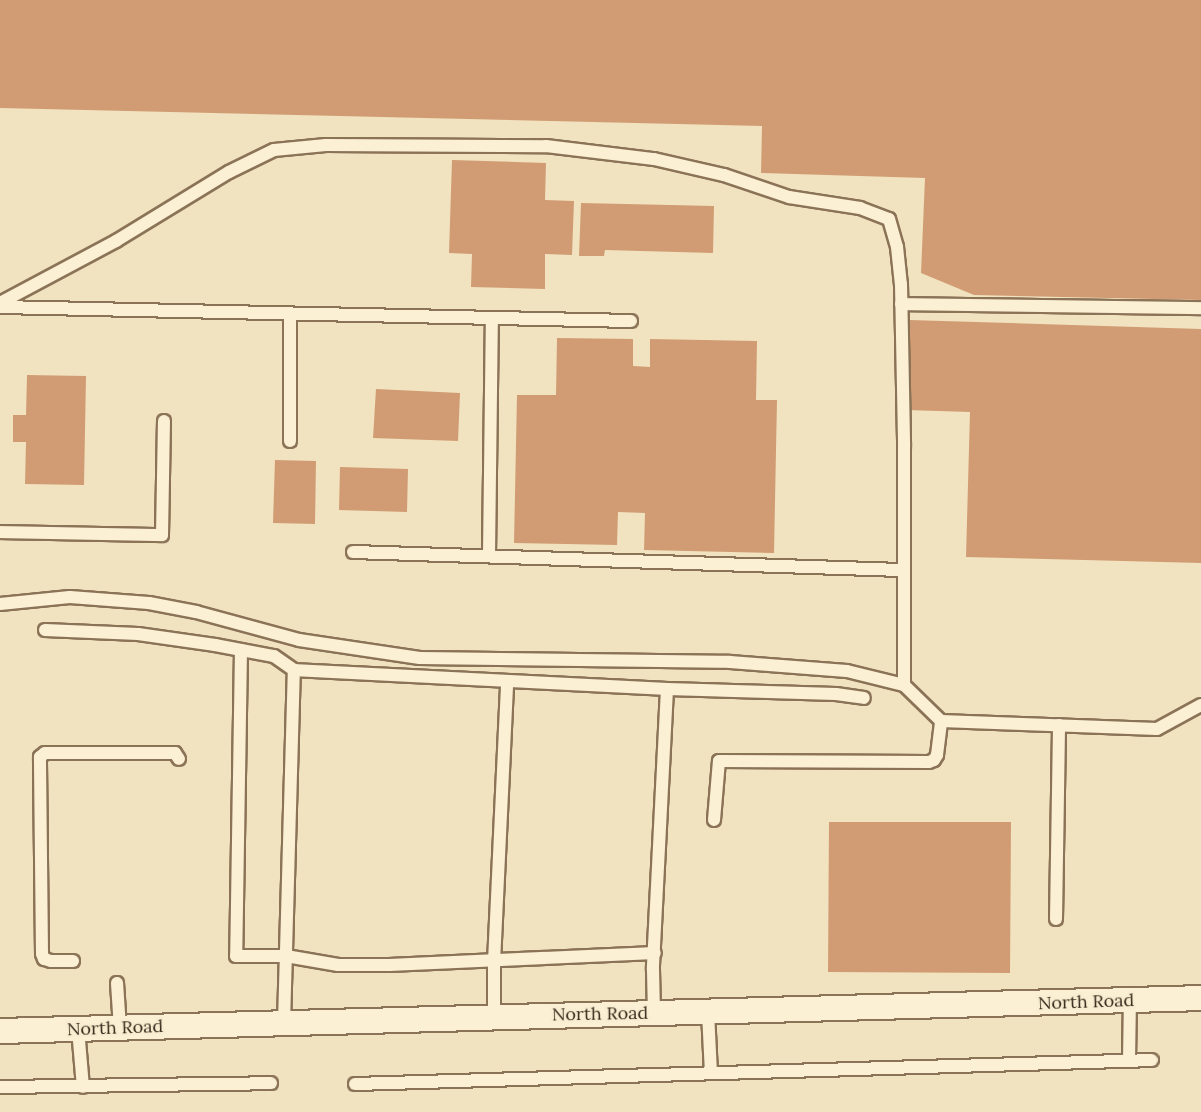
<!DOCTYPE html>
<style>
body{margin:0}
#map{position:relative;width:1201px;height:1112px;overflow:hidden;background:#f1e3c0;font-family:Lora,serif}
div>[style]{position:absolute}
.building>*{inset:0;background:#d19c73}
.roads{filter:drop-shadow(2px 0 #8b7357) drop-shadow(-2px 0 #8b7357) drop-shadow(0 2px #8b7357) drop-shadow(0 -2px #8b7357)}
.lane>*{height:12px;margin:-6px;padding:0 6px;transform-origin:6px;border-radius:6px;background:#fbf0d4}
.street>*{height:24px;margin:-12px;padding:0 12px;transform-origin:12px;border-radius:12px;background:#fbf0d4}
span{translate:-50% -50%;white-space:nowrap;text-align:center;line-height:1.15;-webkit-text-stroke:4.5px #f8edd0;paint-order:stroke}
.street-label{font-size:18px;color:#392b1c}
</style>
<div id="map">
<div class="building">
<i style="clip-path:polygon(0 0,1201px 0,1201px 300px,974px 295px,921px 273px,925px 178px,761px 173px,762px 126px,0 108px)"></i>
<i style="clip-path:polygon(452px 160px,546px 163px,545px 200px,574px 201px,572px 255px,545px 254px,545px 289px,471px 287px,472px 254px,449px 253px)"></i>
<i style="clip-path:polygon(581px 203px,714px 206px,713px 253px,605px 250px,604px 256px,579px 256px)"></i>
<i style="clip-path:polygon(909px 320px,1201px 329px,1201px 563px,966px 557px,970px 412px,906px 410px)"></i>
<i style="clip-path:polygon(557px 338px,633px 339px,633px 366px,650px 367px,650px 339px,757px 341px,756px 400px,777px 400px,774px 553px,644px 550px,645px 513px,618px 512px,617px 545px,514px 543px,517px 395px,556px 395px)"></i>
<i style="clip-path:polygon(27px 375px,86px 376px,84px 485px,25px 484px,26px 442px,13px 442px,13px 415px,26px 415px)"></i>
<i style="clip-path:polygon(376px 389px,460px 393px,458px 441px,373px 438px)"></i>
<i style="clip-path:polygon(275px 460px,316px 461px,315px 524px,273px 523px)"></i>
<i style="clip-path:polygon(340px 467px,408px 469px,407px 512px,339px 510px)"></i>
<i style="clip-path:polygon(829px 822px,1011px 822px,1010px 973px,828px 972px)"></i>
</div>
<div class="roads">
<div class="lane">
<i style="left:0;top:303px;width:132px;rotate:-28.1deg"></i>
<i style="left:116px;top:241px;width:132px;rotate:-31.4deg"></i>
<i style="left:229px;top:172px;width:50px;rotate:-26.1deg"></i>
<i style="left:274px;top:150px;width:52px;rotate:-5.5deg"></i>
<i style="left:326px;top:145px;width:220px;rotate:0.3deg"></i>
<i style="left:546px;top:146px;width:109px;rotate:6.9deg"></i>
<i style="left:654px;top:159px;width:72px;rotate:12.9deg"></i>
<i style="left:724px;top:175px;width:69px;rotate:18.7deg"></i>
<i style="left:789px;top:197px;width:72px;rotate:8.8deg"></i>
<i style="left:860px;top:208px;width:31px;rotate:21deg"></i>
<i style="left:889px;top:219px;width:29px;rotate:74deg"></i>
<i style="left:897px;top:247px;width:37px;rotate:84deg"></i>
<i style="left:901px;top:284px;width:163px;rotate:88.9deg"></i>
<i style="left:904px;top:447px;width:238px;rotate:90deg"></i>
<i style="left:901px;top:304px;width:300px;rotate:0.8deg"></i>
<i style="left:0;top:307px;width:631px;rotate:1.27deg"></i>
<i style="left:290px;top:441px;width:127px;rotate:-90deg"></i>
<i style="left:0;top:532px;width:162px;rotate:1.1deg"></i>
<i style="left:162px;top:535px;width:114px;rotate:-89deg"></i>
<i style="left:353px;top:552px;width:549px;rotate:1.88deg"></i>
<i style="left:489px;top:554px;width:235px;rotate:-89.3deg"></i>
<i style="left:0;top:604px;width:70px;rotate:-5.7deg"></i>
<i style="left:70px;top:597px;width:79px;rotate:4.3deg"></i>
<i style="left:149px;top:603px;width:48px;rotate:10.8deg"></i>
<i style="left:196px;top:612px;width:107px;rotate:15.2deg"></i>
<i style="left:299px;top:640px;width:122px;rotate:8.5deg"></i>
<i style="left:420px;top:658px;width:310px;rotate:0.7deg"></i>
<i style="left:730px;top:662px;width:117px;rotate:4.4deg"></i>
<i style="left:847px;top:671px;width:59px;rotate:13.8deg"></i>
<i style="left:904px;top:685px;width:52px;rotate:44.2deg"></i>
<i style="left:941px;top:721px;width:216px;rotate:2.1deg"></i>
<i style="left:1157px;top:729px;width:50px;rotate:-28.6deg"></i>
<i style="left:45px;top:630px;width:93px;rotate:2.5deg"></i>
<i style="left:138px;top:634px;width:78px;rotate:8.1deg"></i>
<i style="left:215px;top:645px;width:60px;rotate:10.6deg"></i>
<i style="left:274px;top:656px;width:24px;rotate:35deg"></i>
<i style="left:241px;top:650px;width:306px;rotate:90.9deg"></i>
<i style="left:236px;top:956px;width:50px"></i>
<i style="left:286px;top:956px;width:53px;rotate:9.8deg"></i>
<i style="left:338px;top:965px;width:51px"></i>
<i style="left:389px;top:965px;width:266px;rotate:-2.6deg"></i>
<i style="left:667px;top:689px;width:169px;rotate:1.7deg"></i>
<i style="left:836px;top:694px;width:28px;rotate:8deg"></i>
<i style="left:714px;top:820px;width:59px;rotate:-85.2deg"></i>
<i style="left:719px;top:761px;width:210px;rotate:0.3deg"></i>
<i style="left:929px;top:762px;width:5px;rotate:-22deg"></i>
<i style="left:934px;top:760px;width:6px;rotate:-59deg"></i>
<i style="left:937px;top:755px;width:34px;rotate:-83deg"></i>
<i style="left:1056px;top:919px;width:194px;rotate:-89.1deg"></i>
<i style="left:73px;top:961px;width:22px;rotate:180deg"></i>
<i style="left:51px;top:961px;width:7px;rotate:-164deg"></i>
<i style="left:44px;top:959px;width:5px;rotate:-112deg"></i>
<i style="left:42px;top:954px;width:197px;rotate:-90.6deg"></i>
<i style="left:40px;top:757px;width:6px;rotate:-39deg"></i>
<i style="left:45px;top:753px;width:130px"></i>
<i style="left:175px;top:753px;width:7px;rotate:56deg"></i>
<i style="left:117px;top:983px;width:45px;rotate:86.2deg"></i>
<i style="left:708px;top:1012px;width:61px;rotate:87.2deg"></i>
<i style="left:494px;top:1017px;width:55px;rotate:-90deg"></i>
<i style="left:494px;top:962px;width:280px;rotate:-87.3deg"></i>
<i style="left:284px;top:1023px;width:353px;rotate:-88.4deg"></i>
<i style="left:294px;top:670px;width:373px;rotate:2.9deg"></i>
<i style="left:667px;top:689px;width:281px;rotate:92.9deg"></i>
<i style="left:653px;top:970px;width:43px;rotate:88.7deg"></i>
<i style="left:78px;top:1029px;width:58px;rotate:85.1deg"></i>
<i style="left:1129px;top:1061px;width:61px;rotate:-89.1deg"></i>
<i style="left:355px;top:1084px;width:797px;rotate:-1.72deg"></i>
<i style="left:0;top:1087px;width:271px;rotate:-0.8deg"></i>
</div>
<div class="street">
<i style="left:0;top:1031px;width:1201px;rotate:-1.57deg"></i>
</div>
</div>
<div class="street-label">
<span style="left:1086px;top:1002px;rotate:-2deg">North Road</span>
<span style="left:600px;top:1014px;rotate:-1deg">North Road</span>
<span style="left:115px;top:1028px;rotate:-2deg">North Road</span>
</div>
</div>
